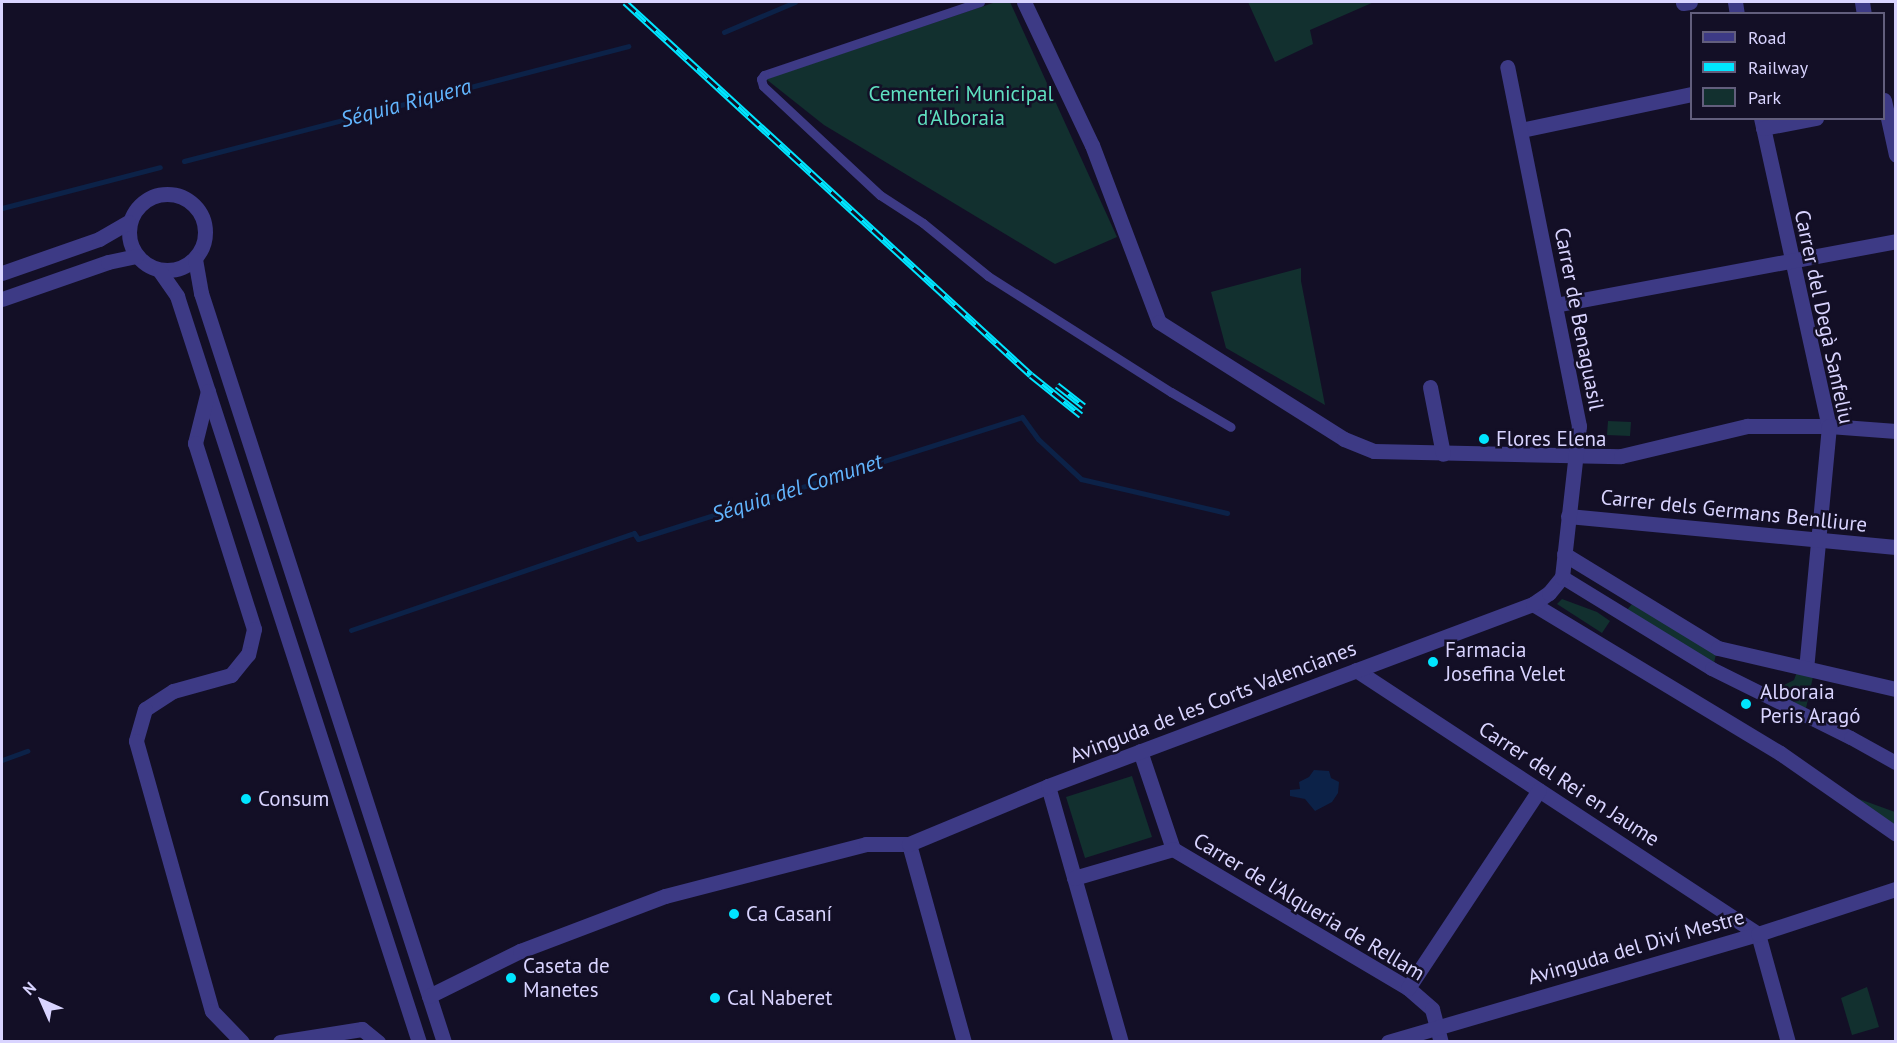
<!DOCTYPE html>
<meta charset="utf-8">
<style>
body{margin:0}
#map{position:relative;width:1897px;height:1043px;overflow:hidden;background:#130f26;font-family:"PT Sans",sans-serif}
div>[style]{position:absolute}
.green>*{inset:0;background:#12302f}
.water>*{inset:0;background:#0c2248}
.stream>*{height:5px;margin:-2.5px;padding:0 2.5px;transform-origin:2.5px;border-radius:2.5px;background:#0c2248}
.service>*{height:9px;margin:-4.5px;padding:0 4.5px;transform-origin:4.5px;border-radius:4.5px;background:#3d3a85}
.pedestrian>*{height:14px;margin:-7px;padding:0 7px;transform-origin:7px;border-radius:7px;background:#3d3a85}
.minor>*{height:15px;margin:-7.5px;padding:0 7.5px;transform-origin:7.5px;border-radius:7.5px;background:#3d3a85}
.minor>.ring{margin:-7.5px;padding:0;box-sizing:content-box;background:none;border:15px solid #3d3a85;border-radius:50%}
.rail>*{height:7px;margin-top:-3.5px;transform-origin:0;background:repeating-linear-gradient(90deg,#130f26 0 14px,#00e5ff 0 28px);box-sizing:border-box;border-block:2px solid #00e5ff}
.dots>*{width:16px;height:16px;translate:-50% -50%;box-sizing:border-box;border:3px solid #130f26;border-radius:50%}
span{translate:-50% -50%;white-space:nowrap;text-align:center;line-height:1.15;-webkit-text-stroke:5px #130f26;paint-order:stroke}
.park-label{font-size:21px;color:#5fe0c0}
.street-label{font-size:21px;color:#d9d4ff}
.poi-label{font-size:21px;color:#d9d4ff}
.left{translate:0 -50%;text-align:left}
.water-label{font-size:22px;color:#62b6ff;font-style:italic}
.frame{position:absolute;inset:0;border:3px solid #d9d4ff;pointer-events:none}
.legend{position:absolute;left:1690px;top:12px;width:195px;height:108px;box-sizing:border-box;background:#130f26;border:2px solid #625e7d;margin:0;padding:8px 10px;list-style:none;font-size:18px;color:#d9d4ff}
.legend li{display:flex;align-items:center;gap:12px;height:30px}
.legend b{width:30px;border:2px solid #625e7d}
.north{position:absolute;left:12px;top:971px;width:60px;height:60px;-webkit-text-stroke:4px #130f26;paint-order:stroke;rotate:315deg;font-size:16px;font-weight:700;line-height:24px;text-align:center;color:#d9d4ff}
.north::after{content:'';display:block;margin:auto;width:21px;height:27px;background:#d9d4ff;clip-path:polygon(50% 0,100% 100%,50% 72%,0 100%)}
</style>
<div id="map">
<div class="green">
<i style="clip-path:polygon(996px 2px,1010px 2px,1117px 237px,1055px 264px,824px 125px,766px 79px)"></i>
<i style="clip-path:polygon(1248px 2px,1374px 2px,1310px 30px,1313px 44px,1275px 62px)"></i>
<i style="clip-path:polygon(1301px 268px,1301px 281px,1325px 405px,1226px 348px,1211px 292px)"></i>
<i style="clip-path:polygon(1608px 421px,1631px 422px,1630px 436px,1607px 435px)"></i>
<i style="clip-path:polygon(1562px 599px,1597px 612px,1610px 621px,1602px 633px,1557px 604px)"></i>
<i style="clip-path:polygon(1632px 604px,1716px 654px,1714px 663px,1627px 610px)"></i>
<i style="clip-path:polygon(1797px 672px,1813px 677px,1806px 708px,1777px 700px,1780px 687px,1794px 680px)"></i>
<i style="clip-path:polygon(1132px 776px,1152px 837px,1085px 858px,1066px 797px)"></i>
<i style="clip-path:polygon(1848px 795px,1895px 812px,1895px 829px)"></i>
<i style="clip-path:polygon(1867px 987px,1879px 1027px,1852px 1035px,1841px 998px)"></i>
</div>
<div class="water">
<i style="clip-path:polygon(1314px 770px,1329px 771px,1331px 778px,1339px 782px,1338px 793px,1332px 802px,1315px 811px,1305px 799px,1290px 796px,1290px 790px,1300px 789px,1299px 782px,1309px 777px)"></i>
</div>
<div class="stream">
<i style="left:724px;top:32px;width:77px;rotate:-22.9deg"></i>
<i style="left:184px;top:161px;width:459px;rotate:-14.5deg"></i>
<i style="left:2px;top:208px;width:163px;rotate:-14.5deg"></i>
<i style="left:351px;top:630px;width:299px;rotate:-18.9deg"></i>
<i style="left:634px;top:533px;width:7px;rotate:56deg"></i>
<i style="left:638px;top:539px;width:403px;rotate:-17.6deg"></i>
<i style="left:1022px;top:417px;width:27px;rotate:54deg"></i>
<i style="left:1038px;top:439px;width:59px;rotate:42.9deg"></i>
<i style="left:1081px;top:479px;width:150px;rotate:13.1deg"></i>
<i style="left:2px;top:760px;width:27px;rotate:-20deg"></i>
</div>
<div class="service">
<i style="left:980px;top:2px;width:228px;rotate:161.3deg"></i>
<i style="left:764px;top:75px;width:5px;rotate:127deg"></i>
<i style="left:761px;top:79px;width:7px;rotate:74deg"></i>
<i style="left:763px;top:86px;width:160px;rotate:43deg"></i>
<i style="left:880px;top:195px;width:51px;rotate:33.1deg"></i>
<i style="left:923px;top:223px;width:84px;rotate:39.2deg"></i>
<i style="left:988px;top:276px;width:217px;rotate:32.4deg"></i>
<i style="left:1171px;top:392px;width:69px;rotate:30.3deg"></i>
</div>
<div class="pedestrian">
<i style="left:1562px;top:577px;width:176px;rotate:31.5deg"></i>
<i style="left:1712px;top:669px;width:155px;rotate:26.4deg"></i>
<i style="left:1851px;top:738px;width:51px;rotate:29.1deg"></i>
</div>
<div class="minor">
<i style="left:1024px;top:2px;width:158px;rotate:64.6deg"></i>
<i style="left:1092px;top:145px;width:189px;rotate:69.3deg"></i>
<i style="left:1159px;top:322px;width:219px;rotate:32.3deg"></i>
<i style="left:1344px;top:439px;width:32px;rotate:22deg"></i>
<i style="left:1374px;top:451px;width:247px;rotate:1.2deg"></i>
<i style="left:1621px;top:456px;width:130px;rotate:-13.4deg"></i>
<i style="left:1747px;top:426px;width:82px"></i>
<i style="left:1829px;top:426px;width:67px;rotate:4.3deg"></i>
<i style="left:1735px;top:2px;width:12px;rotate:81deg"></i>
<i style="left:1862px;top:2px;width:12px;rotate:81deg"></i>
<i style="left:1683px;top:3px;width:7px;rotate:-8deg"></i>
<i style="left:1884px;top:100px;width:56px;rotate:77.7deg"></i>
<i style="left:1761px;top:118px;width:315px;rotate:77.6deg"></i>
<i style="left:1829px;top:426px;width:243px;rotate:95.4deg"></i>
<i style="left:1763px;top:128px;width:54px;rotate:-10.7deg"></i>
<i style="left:1521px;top:130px;width:175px;rotate:-11.9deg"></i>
<i class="ring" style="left:129px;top:194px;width:61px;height:61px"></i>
<i style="left:195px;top:259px;width:35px;rotate:80deg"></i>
<i style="left:201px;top:293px;width:787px;rotate:72.03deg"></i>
<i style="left:159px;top:270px;width:32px;rotate:55deg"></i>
<i style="left:177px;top:296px;width:784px;rotate:72.03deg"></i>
<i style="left:2px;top:273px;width:103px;rotate:-19.3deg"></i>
<i style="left:99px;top:239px;width:34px;rotate:-30deg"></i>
<i style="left:2px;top:299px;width:112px;rotate:-19.2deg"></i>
<i style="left:108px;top:262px;width:29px;rotate:-12deg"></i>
<i style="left:1555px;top:305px;width:347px;rotate:-10.6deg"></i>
<i style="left:1430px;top:387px;width:68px;rotate:79deg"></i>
<i style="left:208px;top:391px;width:54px;rotate:104deg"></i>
<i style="left:195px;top:443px;width:195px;rotate:72.4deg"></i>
<i style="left:254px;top:629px;width:26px;rotate:103deg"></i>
<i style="left:248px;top:654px;width:27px;rotate:129deg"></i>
<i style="left:231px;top:675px;width:60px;rotate:164.6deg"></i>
<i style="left:173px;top:691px;width:33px;rotate:147deg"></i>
<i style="left:145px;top:709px;width:33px;rotate:106deg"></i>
<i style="left:136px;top:741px;width:280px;rotate:74.3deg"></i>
<i style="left:212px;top:1011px;width:43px;rotate:45.9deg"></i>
<i style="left:1568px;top:516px;width:329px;rotate:5.4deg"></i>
<i style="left:1564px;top:554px;width:180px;rotate:31.4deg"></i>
<i style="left:1718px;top:648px;width:183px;rotate:13deg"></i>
<i style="left:1533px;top:604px;width:288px;rotate:31.1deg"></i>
<i style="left:1780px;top:753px;width:141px;rotate:34.9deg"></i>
<i style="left:1356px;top:670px;width:481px;rotate:33.3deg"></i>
<i style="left:1758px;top:934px;width:112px;rotate:74.5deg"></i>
<i style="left:1140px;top:751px;width:103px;rotate:71.4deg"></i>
<i style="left:1173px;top:849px;width:273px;rotate:30.6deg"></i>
<i style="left:1408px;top:988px;width:32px;rotate:41deg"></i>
<i style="left:1432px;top:1009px;width:34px;rotate:75deg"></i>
<i style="left:1048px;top:786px;width:266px;rotate:74.1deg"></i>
<i style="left:909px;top:844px;width:205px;rotate:74.5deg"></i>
<i style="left:1074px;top:878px;width:103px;rotate:-16.3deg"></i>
<i style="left:1408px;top:988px;width:237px;rotate:-56.5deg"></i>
<i style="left:429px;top:996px;width:102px;rotate:-26.3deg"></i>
<i style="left:520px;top:951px;width:155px;rotate:-20.8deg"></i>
<i style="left:665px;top:896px;width:208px;rotate:-14.5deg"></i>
<i style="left:866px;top:844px;width:43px"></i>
<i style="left:909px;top:844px;width:151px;rotate:-22.6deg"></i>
<i style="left:1048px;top:786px;width:518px;rotate:-20.57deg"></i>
<i style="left:1533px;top:604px;width:19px;rotate:-35deg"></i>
<i style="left:1549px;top:593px;width:21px;rotate:-51deg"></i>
<i style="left:1562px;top:577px;width:152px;rotate:-83.6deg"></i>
<i style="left:1579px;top:426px;width:366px;rotate:-101.3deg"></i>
<i style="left:280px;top:1042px;width:83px;rotate:-9deg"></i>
<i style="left:362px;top:1029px;width:21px;rotate:39deg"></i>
<i style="left:1388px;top:1042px;width:385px;rotate:-16.3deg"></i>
<i style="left:1758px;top:934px;width:145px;rotate:-18.1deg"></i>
</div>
<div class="rail">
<i style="left:625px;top:2px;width:551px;rotate:42.57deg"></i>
<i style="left:1031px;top:375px;width:64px;rotate:38.7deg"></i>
<i style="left:1057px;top:385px;width:34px;rotate:38deg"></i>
</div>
<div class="dots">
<i style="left:1484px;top:439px;background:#00e5ff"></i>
<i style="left:1433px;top:662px;background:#00e5ff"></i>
<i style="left:1746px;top:704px;background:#00e5ff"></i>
<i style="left:246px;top:799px;background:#00e5ff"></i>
<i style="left:734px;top:914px;background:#00e5ff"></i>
<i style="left:511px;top:978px;background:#00e5ff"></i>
<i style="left:715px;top:998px;background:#00e5ff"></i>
</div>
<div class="park-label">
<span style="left:961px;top:106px">Cementeri Municipal<br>d'Alboraia</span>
</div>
<div class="street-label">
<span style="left:1824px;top:317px;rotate:78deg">Carrer del Degà Sanfeliu</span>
<span style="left:1579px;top:319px;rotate:79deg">Carrer de Benaguasil</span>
<span style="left:1734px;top:511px;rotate:6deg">Carrer dels Germans Benlliure</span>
<span style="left:1213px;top:702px;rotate:-21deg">Avinguda de les Corts Valencianes</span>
<span style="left:1569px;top:784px;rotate:33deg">Carrer del Rei en Jaume</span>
<span style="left:1309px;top:907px;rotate:31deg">Carrer de l'Alqueria de Rellam</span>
<span style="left:1636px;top:947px;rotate:-16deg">Avinguda del Diví Mestre</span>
</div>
<div class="poi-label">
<span class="left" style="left:1496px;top:439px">Flores Elena</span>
<span class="left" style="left:1445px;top:662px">Farmacia<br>Josefina Velet</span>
<span class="left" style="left:1760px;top:704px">Alboraia<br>Peris Aragó</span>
<span class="left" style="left:258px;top:799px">Consum</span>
<span class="left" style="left:746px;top:914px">Ca Casaní</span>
<span class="left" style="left:523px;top:978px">Caseta de<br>Manetes</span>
<span class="left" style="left:727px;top:998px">Cal Naberet</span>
</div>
<div class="water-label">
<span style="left:406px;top:103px;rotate:-15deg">Séquia Riquera</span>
<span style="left:797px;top:488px;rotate:-18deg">Séquia del Comunet</span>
</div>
<div class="frame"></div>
<ul class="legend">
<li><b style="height:8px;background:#3d3a85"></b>Road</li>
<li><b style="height:8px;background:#00e5ff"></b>Railway</li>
<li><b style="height:16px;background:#12302f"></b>Park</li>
</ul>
<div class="north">N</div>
</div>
